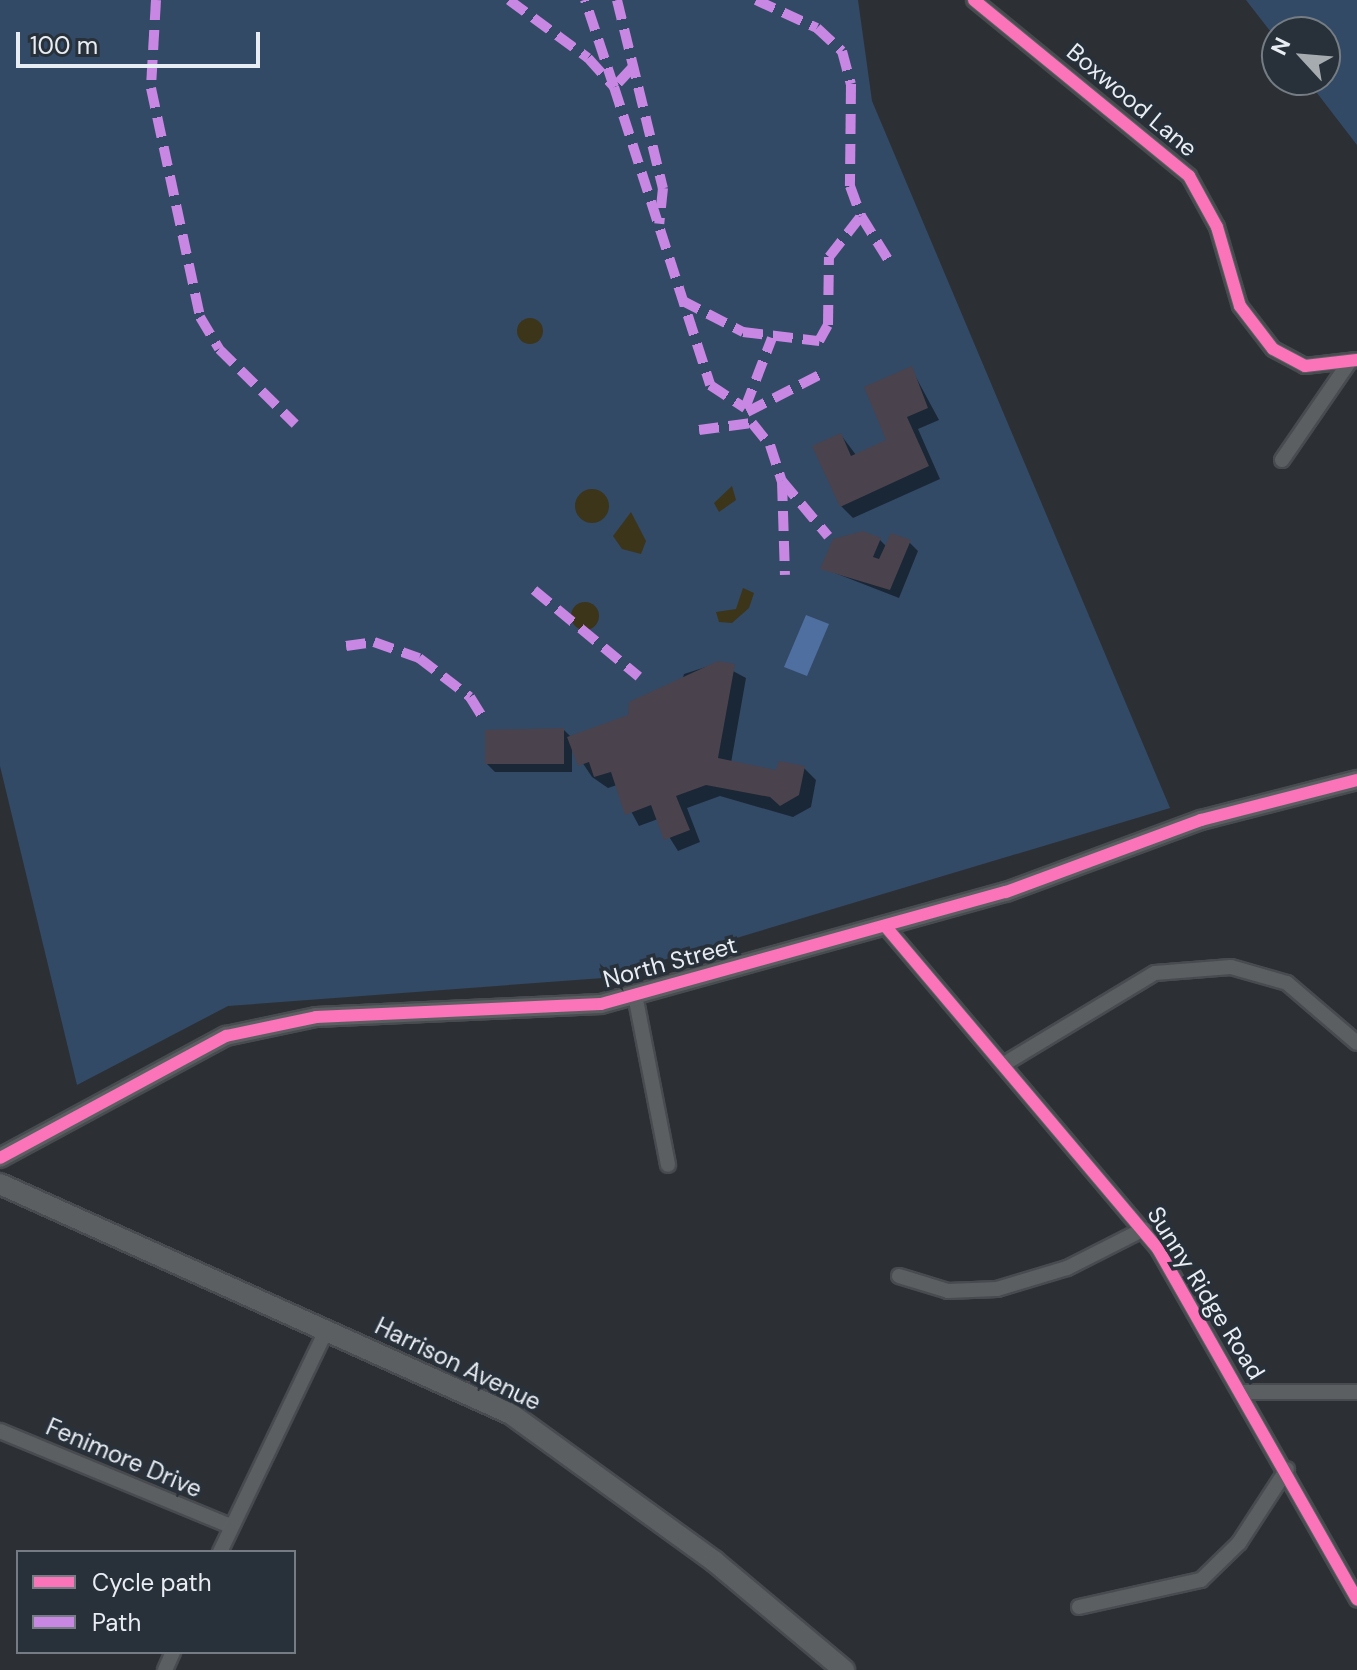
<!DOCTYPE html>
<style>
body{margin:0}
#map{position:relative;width:1357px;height:1670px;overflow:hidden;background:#2c3035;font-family:"DM Sans",sans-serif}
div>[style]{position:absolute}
.green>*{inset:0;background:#324a66}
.sand>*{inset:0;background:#3c351a}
.round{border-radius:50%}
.water>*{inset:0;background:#4f6fa1}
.shadow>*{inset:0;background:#0007}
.building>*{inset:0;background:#4a424c}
.roads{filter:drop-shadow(2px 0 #484b50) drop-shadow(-2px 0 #484b50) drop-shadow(0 2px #484b50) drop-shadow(0 -2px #484b50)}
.minor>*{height:14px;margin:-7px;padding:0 7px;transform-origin:7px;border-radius:7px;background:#5c5f62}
.tertiary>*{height:18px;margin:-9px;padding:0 9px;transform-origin:9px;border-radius:9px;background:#5c5f62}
.secondary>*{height:20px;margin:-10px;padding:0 10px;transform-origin:10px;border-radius:10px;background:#5c5f62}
.quiet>*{height:10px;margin-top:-5px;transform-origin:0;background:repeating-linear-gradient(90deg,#c787e3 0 20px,transparent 0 30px)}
.cycleway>*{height:12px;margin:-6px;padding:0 6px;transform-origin:6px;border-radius:6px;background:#fb73b8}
span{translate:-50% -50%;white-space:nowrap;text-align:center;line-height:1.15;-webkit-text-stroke:7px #283039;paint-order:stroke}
.street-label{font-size:24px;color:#e8edf3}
.legend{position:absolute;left:16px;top:1550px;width:280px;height:104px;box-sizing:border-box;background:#283039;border:2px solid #757c83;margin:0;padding:10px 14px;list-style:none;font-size:24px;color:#e8edf3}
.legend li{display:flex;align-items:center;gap:16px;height:40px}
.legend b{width:40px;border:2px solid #757c83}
.north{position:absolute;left:1261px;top:16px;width:80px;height:80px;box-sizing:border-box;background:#283039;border:2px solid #757c83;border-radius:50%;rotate:296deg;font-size:22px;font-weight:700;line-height:32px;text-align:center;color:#e8edf3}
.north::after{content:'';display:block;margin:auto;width:28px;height:36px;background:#a6abb0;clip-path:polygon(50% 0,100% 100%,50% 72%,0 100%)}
.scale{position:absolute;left:16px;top:32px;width:244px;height:36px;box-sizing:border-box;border:4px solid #e8edf3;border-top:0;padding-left:10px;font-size:24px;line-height:28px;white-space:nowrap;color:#e8edf3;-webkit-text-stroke:6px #283039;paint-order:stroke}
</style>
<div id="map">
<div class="green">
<i style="clip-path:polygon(0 0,858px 0,872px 101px,1170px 808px,603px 978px,228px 1006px,77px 1085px,0 766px)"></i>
<i style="clip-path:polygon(1246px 0,1357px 0,1357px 145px,1307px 80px,1325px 80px,1325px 32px,1277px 32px,1277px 40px)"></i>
</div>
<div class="sand">
<i class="round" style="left:517px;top:318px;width:26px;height:26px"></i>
<i style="clip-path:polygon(732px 486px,736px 500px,719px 512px,714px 503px)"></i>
<i class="round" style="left:575px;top:489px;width:34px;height:34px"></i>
<i style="clip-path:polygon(631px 512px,646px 541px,641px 554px,622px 549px,613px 536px)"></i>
<i style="clip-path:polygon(743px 588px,754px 593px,749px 608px,732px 623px,719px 622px,716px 612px,736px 609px)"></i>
<i class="round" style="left:571px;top:602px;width:28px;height:28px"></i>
</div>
<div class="water">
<i style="clip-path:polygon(806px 615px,829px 624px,807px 676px,784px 667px)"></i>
</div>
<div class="shadow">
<i style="clip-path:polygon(911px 368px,939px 420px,918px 429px,940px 479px,853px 518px,841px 506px,841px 435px,856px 455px,889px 441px)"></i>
<i style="clip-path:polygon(880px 540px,887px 547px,909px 542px,918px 551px,899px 598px,822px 568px)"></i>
<i style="clip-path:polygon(718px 663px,746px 678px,731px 763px,778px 772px,804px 768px,816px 780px,811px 807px,793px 817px,720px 796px,687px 808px,700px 842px,678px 851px,658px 819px,639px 826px,617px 785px,608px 788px,592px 777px,572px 747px,572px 772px,495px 772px,487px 764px,564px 730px,572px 738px,630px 716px,681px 684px,684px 674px)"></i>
</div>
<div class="building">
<i style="clip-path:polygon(912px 366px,928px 408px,907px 417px,929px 466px,840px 507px,812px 446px,841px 433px,851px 456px,886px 440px,864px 387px)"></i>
<i style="clip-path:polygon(863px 531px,881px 538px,873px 557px,879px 559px,891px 533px,911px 540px,890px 590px,820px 569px,833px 539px)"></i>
<i style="clip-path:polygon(718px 661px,735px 664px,718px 758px,776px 770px,779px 761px,805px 766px,799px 795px,780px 806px,770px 797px,706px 785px,676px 796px,690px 830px,664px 840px,651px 805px,625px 815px,611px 772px,594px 777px,589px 762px,578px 766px,567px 737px,628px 715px,629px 702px)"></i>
<i style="clip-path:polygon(564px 728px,564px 764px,485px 764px,485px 730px)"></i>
</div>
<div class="roads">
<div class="minor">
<i style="left:974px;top:0;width:278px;rotate:39.3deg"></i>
<i style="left:1189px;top:176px;width:58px;rotate:61.2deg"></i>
<i style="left:1217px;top:227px;width:82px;rotate:73.8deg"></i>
<i style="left:1240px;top:306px;width:54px;rotate:52.5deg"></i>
<i style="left:1273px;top:349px;width:36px;rotate:28deg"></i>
<i style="left:1305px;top:366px;width:52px;rotate:-6.6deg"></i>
<i style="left:1282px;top:460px;width:120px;rotate:-55.5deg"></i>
<i style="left:886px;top:927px;width:422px;rotate:49.8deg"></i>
<i style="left:1158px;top:1249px;width:403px;rotate:60.4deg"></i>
<i style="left:635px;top:995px;width:173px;rotate:79deg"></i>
<i style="left:1004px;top:1064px;width:176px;rotate:-31.1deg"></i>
<i style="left:1155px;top:973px;width:76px;rotate:-4.5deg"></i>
<i style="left:1231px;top:967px;width:58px;rotate:15.9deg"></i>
<i style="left:1287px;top:983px;width:92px;rotate:40.6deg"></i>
<i style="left:899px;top:1276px;width:51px;rotate:17deg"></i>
<i style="left:948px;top:1291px;width:49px;rotate:-2.3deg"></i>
<i style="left:997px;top:1289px;width:73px;rotate:-16.7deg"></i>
<i style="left:1067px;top:1268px;width:86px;rotate:-26.9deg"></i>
<i style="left:1242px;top:1392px;width:115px"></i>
<i style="left:0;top:1431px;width:250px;rotate:22.4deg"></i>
<i style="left:220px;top:1552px;width:247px;rotate:-64.4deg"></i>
<i style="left:1079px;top:1607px;width:125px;rotate:-12.5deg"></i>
<i style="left:1201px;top:1580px;width:53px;rotate:-44.2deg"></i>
<i style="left:1239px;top:1543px;width:88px;rotate:-57deg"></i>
<i style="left:165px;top:1670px;width:20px;rotate:-66deg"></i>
</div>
<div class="tertiary">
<i style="left:0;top:1158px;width:257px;rotate:-28.4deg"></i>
<i style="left:226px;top:1036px;width:92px;rotate:-11.9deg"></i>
<i style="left:316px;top:1017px;width:285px;rotate:-2.6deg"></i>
<i style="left:601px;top:1004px;width:420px;rotate:-15.5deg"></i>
<i style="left:1006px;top:892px;width:208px;rotate:-20.3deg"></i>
<i style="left:1201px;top:820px;width:161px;rotate:-14.4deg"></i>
</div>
<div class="secondary">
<i style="left:0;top:1184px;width:560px;rotate:24.23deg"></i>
<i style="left:511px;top:1414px;width:251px;rotate:35.9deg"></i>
<i style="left:714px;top:1561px;width:170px;rotate:40deg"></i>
</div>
</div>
<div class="quiet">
<i style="left:156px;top:0;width:88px;rotate:93.3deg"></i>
<i style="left:151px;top:88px;width:234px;rotate:77.9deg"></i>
<i style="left:200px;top:317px;width:37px;rotate:59deg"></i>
<i style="left:219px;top:349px;width:107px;rotate:44.6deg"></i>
<i style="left:509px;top:0;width:98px;rotate:36.3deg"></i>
<i style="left:588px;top:58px;width:39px;rotate:48deg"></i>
<i style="left:614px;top:87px;width:92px;rotate:-108.4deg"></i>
<i style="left:617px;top:0;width:194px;rotate:76.3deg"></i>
<i style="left:663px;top:188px;width:36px;rotate:96deg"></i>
<i style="left:756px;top:0;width:67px;rotate:24.7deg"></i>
<i style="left:817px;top:28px;width:34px;rotate:43deg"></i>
<i style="left:842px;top:51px;width:34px;rotate:75deg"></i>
<i style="left:851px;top:84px;width:102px;rotate:90.6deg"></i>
<i style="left:850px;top:186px;width:32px;rotate:70deg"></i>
<i style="left:632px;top:68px;width:26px;rotate:133deg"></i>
<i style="left:614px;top:87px;width:313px;rotate:72.1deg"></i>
<i style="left:710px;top:385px;width:42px;rotate:33.3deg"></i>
<i style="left:745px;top:408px;width:75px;rotate:-68.9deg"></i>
<i style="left:681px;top:300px;width:70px;rotate:27.3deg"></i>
<i style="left:743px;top:332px;width:77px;rotate:6.8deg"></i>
<i style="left:819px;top:341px;width:18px;rotate:-61deg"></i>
<i style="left:828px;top:325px;width:68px;rotate:-89.2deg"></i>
<i style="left:829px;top:257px;width:52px;rotate:-52deg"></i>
<i style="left:861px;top:216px;width:53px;rotate:58.1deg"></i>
<i style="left:747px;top:412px;width:88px;rotate:-27.1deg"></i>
<i style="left:699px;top:430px;width:53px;rotate:-7.5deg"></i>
<i style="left:752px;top:423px;width:28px;rotate:51deg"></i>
<i style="left:770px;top:445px;width:38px;rotate:72deg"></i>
<i style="left:782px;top:481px;width:94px;rotate:88.2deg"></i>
<i style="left:782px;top:481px;width:72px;rotate:50.1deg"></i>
<i style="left:534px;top:590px;width:136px;rotate:39.6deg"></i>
<i style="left:346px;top:646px;width:28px;rotate:-8deg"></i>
<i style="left:374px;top:642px;width:48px;rotate:19.6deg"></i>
<i style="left:419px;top:658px;width:64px;rotate:37.4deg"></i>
<i style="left:470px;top:697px;width:26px;rotate:58deg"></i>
</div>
<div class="cycleway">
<i style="left:974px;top:0;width:278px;rotate:39.3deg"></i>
<i style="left:1189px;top:176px;width:58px;rotate:61.2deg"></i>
<i style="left:1217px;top:227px;width:82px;rotate:73.8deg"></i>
<i style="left:1240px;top:306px;width:54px;rotate:52.5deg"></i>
<i style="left:1273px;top:349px;width:36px;rotate:28deg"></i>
<i style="left:1305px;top:366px;width:52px;rotate:-6.6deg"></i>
<i style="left:886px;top:927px;width:422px;rotate:49.8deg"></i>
<i style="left:1158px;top:1249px;width:403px;rotate:60.4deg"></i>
<i style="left:0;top:1158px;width:257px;rotate:-28.4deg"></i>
<i style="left:226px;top:1036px;width:92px;rotate:-11.9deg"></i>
<i style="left:316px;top:1017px;width:285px;rotate:-2.6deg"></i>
<i style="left:601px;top:1004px;width:420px;rotate:-15.5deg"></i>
<i style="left:1006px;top:892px;width:208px;rotate:-20.3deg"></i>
<i style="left:1201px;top:820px;width:161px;rotate:-14.4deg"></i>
</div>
<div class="street-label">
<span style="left:1132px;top:100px;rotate:40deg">Boxwood Lane</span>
<span style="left:670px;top:962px;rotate:-15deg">North Street</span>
<span style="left:1206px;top:1293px;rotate:58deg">Sunny Ridge Road</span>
<span style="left:458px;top:1364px;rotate:26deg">Harrison Avenue</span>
<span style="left:124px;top:1458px;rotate:23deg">Fenimore Drive</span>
</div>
<ul class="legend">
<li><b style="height:10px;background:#fb73b8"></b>Cycle path</li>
<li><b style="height:10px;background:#c787e3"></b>Path</li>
</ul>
<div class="north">N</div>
<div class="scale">100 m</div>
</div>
